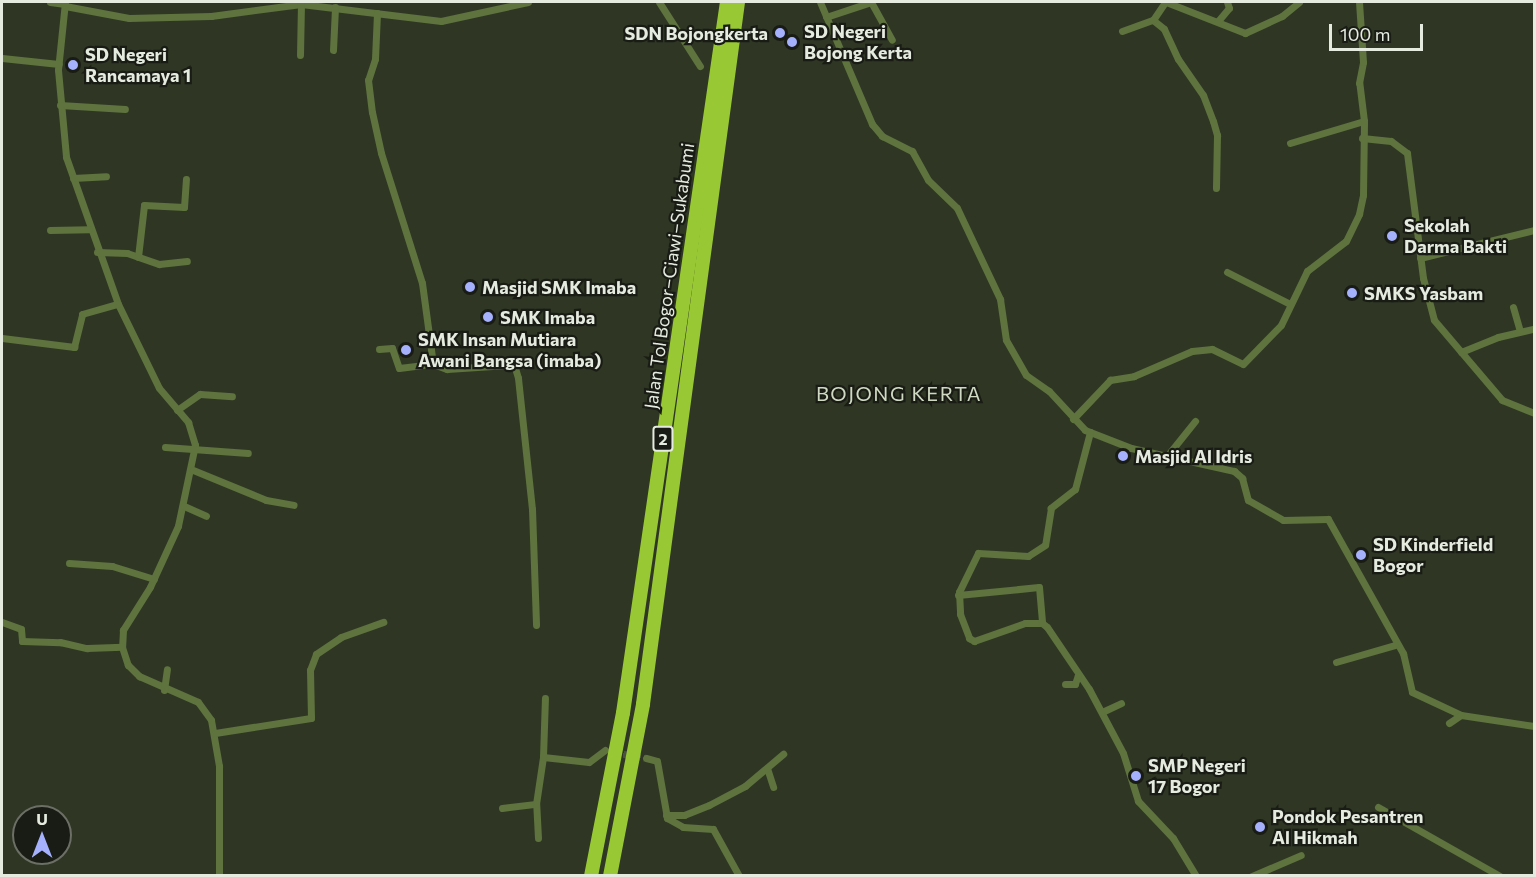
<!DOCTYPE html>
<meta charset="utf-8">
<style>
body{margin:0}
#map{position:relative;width:1536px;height:877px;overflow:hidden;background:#2f3624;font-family:Commissioner,sans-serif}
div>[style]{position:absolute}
.minor-tunnel>*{height:7px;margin-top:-3.5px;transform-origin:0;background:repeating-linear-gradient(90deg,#4a5140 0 7px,transparent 0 10.5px)}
.minor>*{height:7px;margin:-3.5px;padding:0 3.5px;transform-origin:3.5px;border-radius:3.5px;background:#5e733e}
.motorway>*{height:14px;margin:-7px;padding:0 7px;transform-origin:7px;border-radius:7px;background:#98c934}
.dots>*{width:16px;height:16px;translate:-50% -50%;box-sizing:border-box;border:3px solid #191c14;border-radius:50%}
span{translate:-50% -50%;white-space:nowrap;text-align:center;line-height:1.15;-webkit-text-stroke:4.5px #191c14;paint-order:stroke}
.shield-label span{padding:2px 4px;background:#191c14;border:2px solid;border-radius:4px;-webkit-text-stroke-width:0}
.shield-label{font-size:16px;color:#e6ebe0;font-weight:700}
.poi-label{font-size:18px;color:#e6ebe0;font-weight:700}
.left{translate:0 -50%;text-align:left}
.right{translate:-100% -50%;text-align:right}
.street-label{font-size:18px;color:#e6ebe0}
.neighbourhood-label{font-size:20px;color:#cfd9c2;letter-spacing:1.5px}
.frame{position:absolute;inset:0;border:3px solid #e6ebe0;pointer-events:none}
.north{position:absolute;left:12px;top:805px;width:60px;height:60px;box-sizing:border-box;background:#191c14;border:2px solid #6b6f66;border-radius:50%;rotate:0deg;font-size:16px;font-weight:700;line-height:24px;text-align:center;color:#e6ebe0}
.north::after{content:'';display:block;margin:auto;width:21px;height:27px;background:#a5b1fc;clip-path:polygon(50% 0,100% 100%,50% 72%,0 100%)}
.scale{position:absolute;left:1329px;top:24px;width:94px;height:27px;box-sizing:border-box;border:3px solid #e6ebe0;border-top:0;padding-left:8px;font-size:18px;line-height:21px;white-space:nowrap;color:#e6ebe0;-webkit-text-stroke:4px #191c14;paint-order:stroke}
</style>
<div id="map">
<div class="minor-tunnel">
<i style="left:613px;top:752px;width:34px;rotate:10deg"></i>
</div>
<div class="minor">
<i style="left:50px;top:2px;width:15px;rotate:8deg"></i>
<i style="left:65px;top:2px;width:68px;rotate:95.9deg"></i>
<i style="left:58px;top:70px;width:87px;rotate:84.7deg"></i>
<i style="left:66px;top:157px;width:156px;rotate:70.5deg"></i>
<i style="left:118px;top:304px;width:93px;rotate:64deg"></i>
<i style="left:159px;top:388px;width:45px;rotate:49.5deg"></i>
<i style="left:188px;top:422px;width:24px;rotate:73deg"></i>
<i style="left:195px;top:445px;width:83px;rotate:101.9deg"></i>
<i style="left:178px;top:526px;width:67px;rotate:114.7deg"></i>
<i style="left:150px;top:587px;width:51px;rotate:122.1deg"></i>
<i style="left:123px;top:630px;width:17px;rotate:93deg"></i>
<i style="left:122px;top:647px;width:19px;rotate:72deg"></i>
<i style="left:128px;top:665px;width:16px;rotate:45deg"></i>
<i style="left:139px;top:676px;width:64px;rotate:23.8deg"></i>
<i style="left:198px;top:702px;width:22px;rotate:54deg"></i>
<i style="left:211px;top:720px;width:47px;rotate:80.1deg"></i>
<i style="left:219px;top:766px;width:110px;rotate:90deg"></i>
<i style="left:659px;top:2px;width:76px;rotate:57.4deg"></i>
<i style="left:820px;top:2px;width:133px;rotate:66.9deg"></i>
<i style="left:872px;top:124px;width:16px;rotate:50deg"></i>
<i style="left:882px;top:136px;width:34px;rotate:27deg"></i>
<i style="left:912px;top:151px;width:33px;rotate:61deg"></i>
<i style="left:928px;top:180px;width:40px;rotate:44deg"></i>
<i style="left:957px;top:208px;width:101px;rotate:64.7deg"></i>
<i style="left:1000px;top:299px;width:41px;rotate:81.7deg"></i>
<i style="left:1006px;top:340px;width:40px;rotate:60.3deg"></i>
<i style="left:1026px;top:375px;width:28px;rotate:35deg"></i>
<i style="left:1049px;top:391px;width:53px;rotate:47.3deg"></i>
<i style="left:1085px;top:430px;width:49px;rotate:21.4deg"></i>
<i style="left:1131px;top:448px;width:106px;rotate:12.6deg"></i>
<i style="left:1234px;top:471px;width:11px;rotate:41deg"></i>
<i style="left:1242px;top:478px;width:23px;rotate:75deg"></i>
<i style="left:1248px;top:500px;width:40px;rotate:29.7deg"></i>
<i style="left:1283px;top:520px;width:45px;rotate:-1.3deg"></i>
<i style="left:1328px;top:519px;width:154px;rotate:60.8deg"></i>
<i style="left:1403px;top:653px;width:40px;rotate:77deg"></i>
<i style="left:1412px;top:692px;width:54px;rotate:25.1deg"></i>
<i style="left:1461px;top:715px;width:74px;rotate:8.6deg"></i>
<i style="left:871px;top:2px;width:43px;rotate:61.1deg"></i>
<i style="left:1166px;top:2px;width:85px;rotate:21.4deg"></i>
<i style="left:1245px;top:33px;width:41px;rotate:-24.7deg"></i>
<i style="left:1282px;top:16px;width:22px;rotate:-39deg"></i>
<i style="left:65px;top:6px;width:65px;rotate:10.6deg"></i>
<i style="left:129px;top:18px;width:82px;rotate:-1.4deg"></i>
<i style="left:211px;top:16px;width:91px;rotate:-7.6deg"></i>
<i style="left:301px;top:4px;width:141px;rotate:6.9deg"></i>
<i style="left:441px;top:21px;width:89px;rotate:-12.3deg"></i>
<i style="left:377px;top:13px;width:46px;rotate:92.5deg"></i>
<i style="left:375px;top:59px;width:22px;rotate:108deg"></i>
<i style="left:368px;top:80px;width:32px;rotate:83deg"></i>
<i style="left:372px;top:112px;width:42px;rotate:77.6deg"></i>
<i style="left:381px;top:153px;width:136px;rotate:72.5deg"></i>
<i style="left:422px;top:283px;width:82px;rotate:82.3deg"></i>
<i style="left:433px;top:364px;width:15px;rotate:20deg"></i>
<i style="left:447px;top:369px;width:61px;rotate:-3.8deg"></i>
<i style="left:508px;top:365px;width:8px;rotate:23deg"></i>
<i style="left:515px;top:368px;width:10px;rotate:73deg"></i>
<i style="left:518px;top:378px;width:132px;rotate:83.9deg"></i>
<i style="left:532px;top:509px;width:116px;rotate:88deg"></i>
<i style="left:826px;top:17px;width:47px;rotate:-18.4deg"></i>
<i style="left:1153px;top:20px;width:14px;rotate:39deg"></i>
<i style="left:1164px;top:29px;width:33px;rotate:65deg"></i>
<i style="left:1178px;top:59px;width:44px;rotate:55.2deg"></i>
<i style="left:1203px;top:95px;width:28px;rotate:69deg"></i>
<i style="left:1213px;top:121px;width:15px;rotate:74deg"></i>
<i style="left:1217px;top:135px;width:53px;rotate:91.1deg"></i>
<i style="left:1218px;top:21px;width:17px;rotate:-50deg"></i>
<i style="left:1229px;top:8px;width:6px;rotate:-108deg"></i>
<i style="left:1122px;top:31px;width:33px;rotate:-20deg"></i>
<i style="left:1153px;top:20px;width:22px;rotate:-56deg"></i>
<i style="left:333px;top:50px;width:43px;rotate:-87.3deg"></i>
<i style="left:300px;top:55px;width:51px;rotate:-88.9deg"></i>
<i style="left:2px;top:58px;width:57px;rotate:6deg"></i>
<i style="left:60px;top:105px;width:65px;rotate:3.5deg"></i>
<i style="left:1362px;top:138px;width:29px;rotate:6deg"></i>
<i style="left:1391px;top:141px;width:20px;rotate:37deg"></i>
<i style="left:1407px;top:153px;width:126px;rotate:82.7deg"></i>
<i style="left:1423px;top:278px;width:43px;rotate:75.3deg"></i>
<i style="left:1434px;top:320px;width:105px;rotate:49.6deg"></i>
<i style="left:1502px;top:400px;width:35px;rotate:22deg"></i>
<i style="left:1290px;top:143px;width:77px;rotate:-16.6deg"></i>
<i style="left:73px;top:178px;width:33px;rotate:-3deg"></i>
<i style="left:50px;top:230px;width:39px;rotate:-1deg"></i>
<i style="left:97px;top:252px;width:30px;rotate:2deg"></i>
<i style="left:127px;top:253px;width:34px;rotate:19deg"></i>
<i style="left:159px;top:264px;width:28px;rotate:-6deg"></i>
<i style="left:138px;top:257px;width:52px;rotate:-83.4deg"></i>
<i style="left:144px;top:205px;width:40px;rotate:2.9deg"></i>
<i style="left:184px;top:207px;width:28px;rotate:-86deg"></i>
<i style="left:1420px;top:258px;width:117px;rotate:-13.8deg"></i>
<i style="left:1227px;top:272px;width:71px;rotate:26.9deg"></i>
<i style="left:1513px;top:307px;width:25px;rotate:74deg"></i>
<i style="left:2px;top:338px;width:73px;rotate:7.1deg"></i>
<i style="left:74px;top:347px;width:34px;rotate:-76deg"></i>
<i style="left:82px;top:314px;width:37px;rotate:-16deg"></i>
<i style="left:379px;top:349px;width:13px;rotate:-4deg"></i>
<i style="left:392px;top:348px;width:21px;rotate:71deg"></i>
<i style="left:399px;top:368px;width:34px;rotate:-7deg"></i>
<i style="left:1461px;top:352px;width:40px;rotate:-22deg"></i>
<i style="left:1498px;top:337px;width:37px;rotate:-13deg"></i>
<i style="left:177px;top:410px;width:28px;rotate:-35deg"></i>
<i style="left:200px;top:394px;width:32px;rotate:4deg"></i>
<i style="left:1073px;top:419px;width:54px;rotate:-46.5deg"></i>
<i style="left:1110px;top:380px;width:24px;rotate:-9deg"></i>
<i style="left:1134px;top:376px;width:63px;rotate:-23.3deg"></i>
<i style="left:1192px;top:351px;width:20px;rotate:-6deg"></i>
<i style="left:1212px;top:349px;width:34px;rotate:26deg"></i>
<i style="left:1243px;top:364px;width:54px;rotate:-45.7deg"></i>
<i style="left:1281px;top:325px;width:60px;rotate:-64.3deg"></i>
<i style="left:1307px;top:271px;width:49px;rotate:-37.6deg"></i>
<i style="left:1346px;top:241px;width:30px;rotate:-64deg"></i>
<i style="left:1359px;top:214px;width:19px;rotate:-78deg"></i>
<i style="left:1363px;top:195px;width:74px;rotate:-89.2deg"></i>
<i style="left:1364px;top:121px;width:38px;rotate:-97deg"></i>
<i style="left:1359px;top:83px;width:21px;rotate:-79deg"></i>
<i style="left:1363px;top:62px;width:60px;rotate:-93.8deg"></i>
<i style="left:1090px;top:432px;width:59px;rotate:104.7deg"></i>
<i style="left:1075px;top:489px;width:31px;rotate:142deg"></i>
<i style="left:1051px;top:508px;width:37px;rotate:99deg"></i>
<i style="left:1045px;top:545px;width:20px;rotate:147deg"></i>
<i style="left:1028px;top:556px;width:50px;rotate:-176.6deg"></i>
<i style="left:978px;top:553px;width:43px;rotate:116deg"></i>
<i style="left:959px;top:592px;width:22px;rotate:87deg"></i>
<i style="left:960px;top:614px;width:26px;rotate:69deg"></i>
<i style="left:969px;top:638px;width:6px;rotate:31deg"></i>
<i style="left:974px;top:641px;width:54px;rotate:-19.4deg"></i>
<i style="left:1025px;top:623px;width:17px"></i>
<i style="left:1042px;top:623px;width:6px;rotate:39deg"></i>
<i style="left:1047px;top:627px;width:75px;rotate:55.9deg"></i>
<i style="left:1089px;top:689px;width:72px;rotate:62deg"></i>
<i style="left:1123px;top:753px;width:50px;rotate:72.6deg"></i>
<i style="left:1138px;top:801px;width:51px;rotate:46.6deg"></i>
<i style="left:1173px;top:838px;width:44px;rotate:58.8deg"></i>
<i style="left:165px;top:447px;width:83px;rotate:4.1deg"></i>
<i style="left:1167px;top:456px;width:45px;rotate:-51.3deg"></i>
<i style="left:193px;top:470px;width:79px;rotate:22.3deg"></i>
<i style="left:266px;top:500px;width:28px;rotate:10deg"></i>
<i style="left:184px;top:506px;width:24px;rotate:24deg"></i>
<i style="left:69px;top:563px;width:43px;rotate:4deg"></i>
<i style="left:112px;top:566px;width:44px;rotate:17.2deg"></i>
<i style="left:958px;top:595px;width:81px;rotate:-5.6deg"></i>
<i style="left:1039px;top:587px;width:36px;rotate:85deg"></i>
<i style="left:2px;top:622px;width:20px;rotate:20deg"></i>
<i style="left:21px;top:629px;width:12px;rotate:85deg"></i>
<i style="left:22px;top:641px;width:38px;rotate:2deg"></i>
<i style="left:60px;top:642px;width:28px;rotate:13deg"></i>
<i style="left:87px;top:648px;width:35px;rotate:-2deg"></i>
<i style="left:1336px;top:662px;width:61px;rotate:-16.1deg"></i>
<i style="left:1065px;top:684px;width:10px"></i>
<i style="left:1075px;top:684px;width:9px;rotate:-72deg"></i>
<i style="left:164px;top:690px;width:21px;rotate:-82deg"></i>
<i style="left:1102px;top:712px;width:21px;rotate:-25deg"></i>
<i style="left:1449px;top:723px;width:14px;rotate:-34deg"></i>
<i style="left:215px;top:733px;width:97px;rotate:-8.9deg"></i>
<i style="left:311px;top:718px;width:48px;rotate:-91.2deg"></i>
<i style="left:310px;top:670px;width:17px;rotate:-69deg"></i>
<i style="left:316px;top:654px;width:30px;rotate:-34deg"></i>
<i style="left:341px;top:637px;width:45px;rotate:-19.7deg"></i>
<i style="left:543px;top:757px;width:46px;rotate:6.2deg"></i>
<i style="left:589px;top:762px;width:20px;rotate:-37deg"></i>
<i style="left:646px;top:758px;width:11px;rotate:15deg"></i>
<i style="left:657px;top:761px;width:58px;rotate:80deg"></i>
<i style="left:667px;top:818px;width:18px;rotate:29deg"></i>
<i style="left:683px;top:827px;width:30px;rotate:4deg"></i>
<i style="left:713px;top:829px;width:54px;rotate:61deg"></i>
<i style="left:767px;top:768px;width:20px;rotate:72deg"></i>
<i style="left:1378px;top:807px;width:140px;rotate:29.5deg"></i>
<i style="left:502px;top:808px;width:34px;rotate:-7deg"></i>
<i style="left:666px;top:815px;width:18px"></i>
<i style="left:684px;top:815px;width:27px;rotate:-22deg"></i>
<i style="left:709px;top:805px;width:41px;rotate:-27.8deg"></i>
<i style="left:745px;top:786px;width:50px;rotate:-40.1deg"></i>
<i style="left:538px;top:838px;width:34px;rotate:-93deg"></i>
<i style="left:536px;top:804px;width:48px;rotate:-81.5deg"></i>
<i style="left:543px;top:757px;width:59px;rotate:-88.1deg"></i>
<i style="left:1252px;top:876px;width:53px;rotate:-23.2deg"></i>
</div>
<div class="motorway">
<i style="left:591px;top:876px;width:166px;rotate:-78.9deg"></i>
<i style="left:623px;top:713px;width:719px;rotate:-81.68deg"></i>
<i style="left:610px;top:876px;width:175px;rotate:-79.1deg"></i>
<i style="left:643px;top:704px;width:708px;rotate:-82.29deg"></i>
</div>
<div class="dots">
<i style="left:780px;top:33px;background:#a5b1fc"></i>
<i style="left:792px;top:42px;background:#a5b1fc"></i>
<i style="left:73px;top:65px;background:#a5b1fc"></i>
<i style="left:1392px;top:236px;background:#a5b1fc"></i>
<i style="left:470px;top:287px;background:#a5b1fc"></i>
<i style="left:1352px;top:293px;background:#a5b1fc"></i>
<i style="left:488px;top:317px;background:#a5b1fc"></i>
<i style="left:406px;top:350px;background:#a5b1fc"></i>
<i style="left:1123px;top:456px;background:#a5b1fc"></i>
<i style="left:1361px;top:555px;background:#a5b1fc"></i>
<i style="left:1136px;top:776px;background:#a5b1fc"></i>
<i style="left:1260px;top:827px;background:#a5b1fc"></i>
</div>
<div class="shield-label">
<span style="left:663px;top:439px">2</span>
</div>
<div class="poi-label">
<span class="left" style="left:804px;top:42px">SD Negeri<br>Bojong Kerta</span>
<span class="right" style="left:768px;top:33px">SDN Bojongkerta</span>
<span class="left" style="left:85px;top:65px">SD Negeri<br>Rancamaya 1</span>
<span class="left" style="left:1404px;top:236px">Sekolah<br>Darma Bakti</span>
<span class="left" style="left:482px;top:287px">Masjid SMK Imaba</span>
<span class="left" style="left:1364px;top:293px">SMKS Yasbam</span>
<span class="left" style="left:500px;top:317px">SMK Imaba</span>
<span class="left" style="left:418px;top:350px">SMK Insan Mutiara<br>Awani Bangsa (imaba)</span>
<span class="left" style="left:1135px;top:456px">Masjid Al Idris</span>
<span class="left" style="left:1373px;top:555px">SD Kinderfield<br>Bogor</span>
<span class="left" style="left:1148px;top:776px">SMP Negeri<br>17 Bogor</span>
<span class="left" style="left:1272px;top:827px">Pondok Pesantren<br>Al Hikmah</span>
</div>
<div class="street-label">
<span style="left:669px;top:276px;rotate:-82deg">Jalan Tol Bogor–Ciawi–Sukabumi</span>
</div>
<div class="neighbourhood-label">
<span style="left:899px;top:393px">BOJONG KERTA</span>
</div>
<div class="frame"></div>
<div class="north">U</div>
<div class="scale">100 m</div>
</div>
